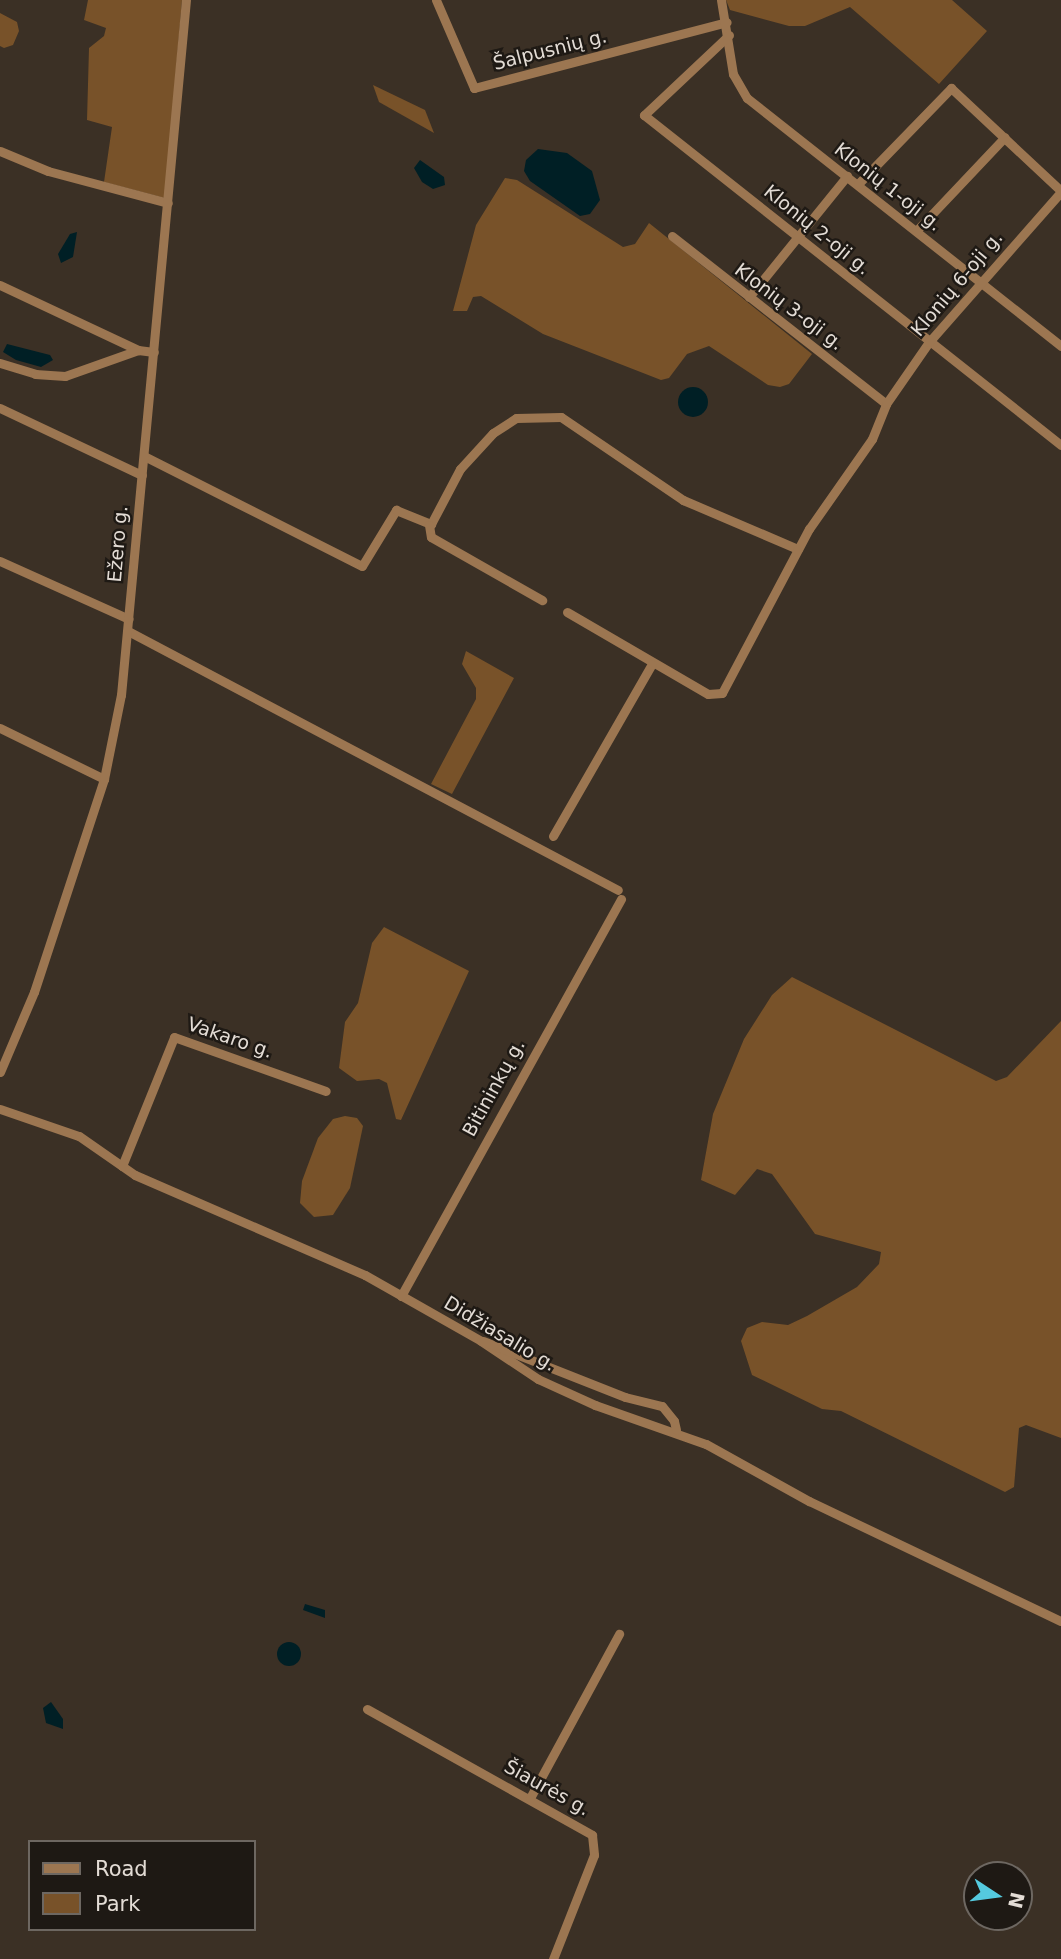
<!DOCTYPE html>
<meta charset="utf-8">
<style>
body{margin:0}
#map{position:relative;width:1061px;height:1959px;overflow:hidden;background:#3b3025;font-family:"DejaVu Sans",sans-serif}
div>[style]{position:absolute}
.green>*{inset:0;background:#785229}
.water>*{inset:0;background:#001f25}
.round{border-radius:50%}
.minor>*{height:9px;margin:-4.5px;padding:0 4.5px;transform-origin:4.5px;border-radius:4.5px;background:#9c7651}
span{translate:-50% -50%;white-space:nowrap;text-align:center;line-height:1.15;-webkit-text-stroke:5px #1e1914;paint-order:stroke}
.street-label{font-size:19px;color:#e3dcd5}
.legend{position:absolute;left:28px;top:1840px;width:228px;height:91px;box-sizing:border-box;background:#1e1914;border:2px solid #6d6761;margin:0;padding:9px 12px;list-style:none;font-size:21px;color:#e3dcd5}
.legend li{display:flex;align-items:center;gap:14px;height:35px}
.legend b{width:35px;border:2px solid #6d6761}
.north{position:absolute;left:963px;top:1861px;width:70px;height:70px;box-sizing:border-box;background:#1e1914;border:2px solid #6d6761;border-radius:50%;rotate:103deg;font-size:19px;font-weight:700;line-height:28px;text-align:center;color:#e3dcd5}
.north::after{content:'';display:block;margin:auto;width:24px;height:32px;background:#55cadf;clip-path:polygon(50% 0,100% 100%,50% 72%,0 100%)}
</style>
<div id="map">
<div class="green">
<i style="clip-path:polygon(88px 0,182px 0,165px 198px,104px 182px,112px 127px,87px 120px,89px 48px,104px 36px,106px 28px,84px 20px)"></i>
<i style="clip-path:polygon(726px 0,952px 0,987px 31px,939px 84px,850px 7px,805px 26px,789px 26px,730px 10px)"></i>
<i style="clip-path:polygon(0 1px,0 13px,17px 22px,19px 31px,13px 45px,4px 48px,0 46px)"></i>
<i style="clip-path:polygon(373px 85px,425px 110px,434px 133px,379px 102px)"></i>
<i style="clip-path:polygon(505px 178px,517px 180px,623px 247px,635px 244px,649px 223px,812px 354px,789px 384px,780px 387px,768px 385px,709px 346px,687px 354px,669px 378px,661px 380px,543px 334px,481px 296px,473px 297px,467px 311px,453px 311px,476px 225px)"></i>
<i style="clip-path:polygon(466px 651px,514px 678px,452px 794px,431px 784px,476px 699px,476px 688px,462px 664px)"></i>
<i style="clip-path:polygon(384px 927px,469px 971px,401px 1120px,396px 1119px,387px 1083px,379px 1079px,357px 1081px,339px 1068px,345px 1022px,358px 1003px,372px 943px)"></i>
<i style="clip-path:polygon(792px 977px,996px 1081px,1007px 1077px,1061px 1021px,1061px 1438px,1026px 1425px,1019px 1428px,1014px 1487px,1005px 1492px,841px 1411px,822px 1409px,752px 1375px,741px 1341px,747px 1328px,762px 1322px,788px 1325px,807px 1316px,857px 1287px,879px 1264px,881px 1252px,815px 1234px,772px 1174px,757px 1169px,735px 1195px,701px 1180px,713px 1114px,744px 1039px,772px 995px)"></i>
<i style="clip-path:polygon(345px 1116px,357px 1118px,363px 1126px,350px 1188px,333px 1215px,314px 1217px,300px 1203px,302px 1181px,318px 1138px,333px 1119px)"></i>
</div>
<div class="water">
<i style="clip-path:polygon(538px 149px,567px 153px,592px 171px,600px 200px,590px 214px,580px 216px,530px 181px,524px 171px,526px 160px)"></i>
<i style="clip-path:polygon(420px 160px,444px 177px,445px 185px,433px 189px,422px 182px,414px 168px)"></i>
<i style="clip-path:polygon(77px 232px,73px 257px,61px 263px,58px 254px,70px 234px)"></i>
<i style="clip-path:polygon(7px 344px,50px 355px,53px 360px,41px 367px,16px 360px,3px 352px)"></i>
<i class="round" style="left:678px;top:387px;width:30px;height:30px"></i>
<i style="clip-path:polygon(305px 1604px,325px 1610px,325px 1618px,303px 1610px)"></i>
<i class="round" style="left:277px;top:1642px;width:24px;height:24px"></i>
<i style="clip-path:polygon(51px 1702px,63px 1719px,63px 1729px,46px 1723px,43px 1708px)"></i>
</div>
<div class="minor">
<i style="left:436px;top:0;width:96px;rotate:66.6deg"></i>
<i style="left:474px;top:88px;width:261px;rotate:-14.6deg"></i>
<i style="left:721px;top:0;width:75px;rotate:80.8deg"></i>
<i style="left:733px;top:74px;width:28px;rotate:60deg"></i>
<i style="left:747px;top:98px;width:400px;rotate:38.3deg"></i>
<i style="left:729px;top:35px;width:117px;rotate:136.7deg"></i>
<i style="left:644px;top:115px;width:532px;rotate:38.36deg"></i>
<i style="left:0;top:151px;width:52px;rotate:22.6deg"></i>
<i style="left:48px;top:171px;width:124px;rotate:14.9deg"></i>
<i style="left:858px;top:184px;width:134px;rotate:-45.9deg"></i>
<i style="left:951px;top:88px;width:151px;rotate:43.1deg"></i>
<i style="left:916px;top:231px;width:129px;rotate:-46.6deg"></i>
<i style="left:672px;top:236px;width:272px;rotate:38.1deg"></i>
<i style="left:0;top:285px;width:153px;rotate:25.2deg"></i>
<i style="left:138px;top:350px;width:16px;rotate:7deg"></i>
<i style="left:749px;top:297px;width:156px;rotate:-51deg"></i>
<i style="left:0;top:363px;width:37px;rotate:17deg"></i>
<i style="left:35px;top:374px;width:30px;rotate:4deg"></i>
<i style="left:65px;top:376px;width:77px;rotate:-19.6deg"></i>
<i style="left:0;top:408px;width:157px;rotate:25.3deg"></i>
<i style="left:144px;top:456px;width:244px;rotate:26.8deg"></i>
<i style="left:362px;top:566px;width:66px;rotate:-58.7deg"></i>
<i style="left:396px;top:510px;width:38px;rotate:22deg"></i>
<i style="left:431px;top:524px;width:62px;rotate:-62.2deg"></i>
<i style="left:460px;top:469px;width:49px;rotate:-47.5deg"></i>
<i style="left:493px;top:433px;width:27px;rotate:-33deg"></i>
<i style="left:516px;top:418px;width:45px;rotate:-1.3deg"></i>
<i style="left:561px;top:417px;width:148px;rotate:34.2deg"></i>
<i style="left:683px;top:500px;width:125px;rotate:23.1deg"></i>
<i style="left:429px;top:525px;width:12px;rotate:81deg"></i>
<i style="left:431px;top:537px;width:128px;rotate:29.6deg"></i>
<i style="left:0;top:561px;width:141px;rotate:24.2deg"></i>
<i style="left:567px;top:612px;width:163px;rotate:30.2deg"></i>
<i style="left:708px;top:694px;width:14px;rotate:-4deg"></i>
<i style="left:722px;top:693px;width:186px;rotate:-62.1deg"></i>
<i style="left:809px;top:529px;width:110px;rotate:-55deg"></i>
<i style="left:872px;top:439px;width:38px;rotate:-68deg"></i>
<i style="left:886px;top:404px;width:75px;rotate:-55.3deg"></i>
<i style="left:929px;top:342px;width:200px;rotate:-48.7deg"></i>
<i style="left:128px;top:631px;width:554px;rotate:27.86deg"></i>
<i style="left:0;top:728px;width:116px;rotate:26.1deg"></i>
<i style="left:553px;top:836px;width:198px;rotate:-60.1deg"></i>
<i style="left:0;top:1072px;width:87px;rotate:-67deg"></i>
<i style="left:34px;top:992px;width:224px;rotate:-71.8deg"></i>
<i style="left:104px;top:779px;width:86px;rotate:-78.6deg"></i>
<i style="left:121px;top:695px;width:698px;rotate:-84.66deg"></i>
<i style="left:0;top:1109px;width:83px;rotate:18.9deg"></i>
<i style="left:79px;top:1136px;width:68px;rotate:34.9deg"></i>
<i style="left:135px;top:1175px;width:251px;rotate:23.5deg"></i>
<i style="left:365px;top:1275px;width:133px;rotate:29.6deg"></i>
<i style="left:481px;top:1341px;width:69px;rotate:33.7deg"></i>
<i style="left:538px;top:1379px;width:63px;rotate:24.5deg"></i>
<i style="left:595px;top:1405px;width:118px;rotate:19.4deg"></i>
<i style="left:706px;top:1444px;width:118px;rotate:29deg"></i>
<i style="left:809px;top:1501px;width:279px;rotate:25.5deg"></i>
<i style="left:122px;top:1166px;width:139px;rotate:-68deg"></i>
<i style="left:174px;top:1037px;width:161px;rotate:19.6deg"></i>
<i style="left:401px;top:1296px;width:454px;rotate:-61deg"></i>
<i style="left:483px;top:1341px;width:153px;rotate:21.5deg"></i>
<i style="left:625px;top:1397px;width:38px;rotate:14deg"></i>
<i style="left:662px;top:1406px;width:19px;rotate:51deg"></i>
<i style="left:674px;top:1421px;width:9px;rotate:77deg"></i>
<i style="left:367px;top:1709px;width:258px;rotate:29.2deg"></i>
<i style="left:592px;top:1835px;width:20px;rotate:84deg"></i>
<i style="left:594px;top:1855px;width:112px;rotate:111.5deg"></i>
<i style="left:530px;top:1798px;width:187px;rotate:-61.5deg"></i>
</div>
<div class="street-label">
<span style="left:550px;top:50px;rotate:-14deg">Šalpusnių g.</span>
<span style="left:888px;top:187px;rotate:38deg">Klonių 1-oji g.</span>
<span style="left:817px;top:230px;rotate:39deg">Klonių 2-oji g.</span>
<span style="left:957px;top:284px;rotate:-50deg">Klonių 6-oji g.</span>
<span style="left:789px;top:307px;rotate:37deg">Klonių 3-oji g.</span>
<span style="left:118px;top:544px;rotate:-85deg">Ežero g.</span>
<span style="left:230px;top:1038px;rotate:19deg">Vakaro g.</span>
<span style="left:494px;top:1088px;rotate:-61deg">Bitininkų g.</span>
<span style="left:500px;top:1334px;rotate:31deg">Didžiasalio g.</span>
<span style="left:547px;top:1788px;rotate:29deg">Šiaurės g.</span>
</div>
<ul class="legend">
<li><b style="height:9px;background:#9c7651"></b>Road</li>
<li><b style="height:19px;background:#785229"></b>Park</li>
</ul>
<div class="north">N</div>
</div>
